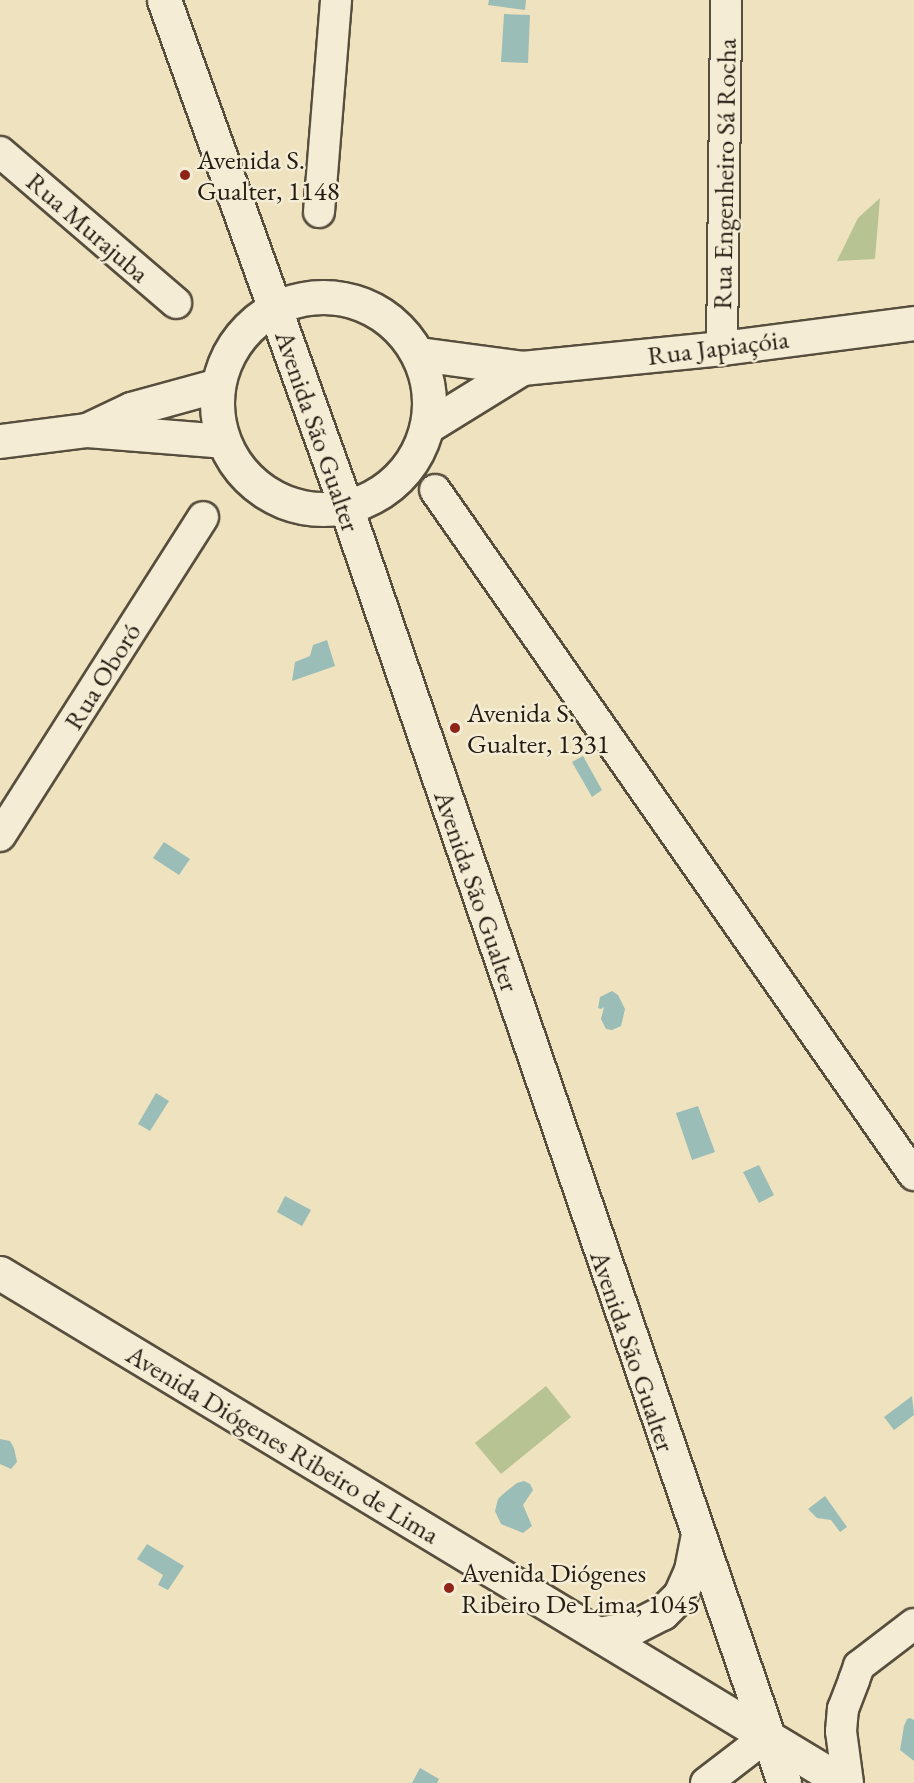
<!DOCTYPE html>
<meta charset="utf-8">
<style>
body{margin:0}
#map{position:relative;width:914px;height:1783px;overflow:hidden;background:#efe2bf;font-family:"EB Garamond",serif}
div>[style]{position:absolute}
.green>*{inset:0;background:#b7c393}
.water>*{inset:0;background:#9abdb7}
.roads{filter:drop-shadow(2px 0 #574e3d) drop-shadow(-2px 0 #574e3d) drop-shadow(0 2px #574e3d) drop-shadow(0 -2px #574e3d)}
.street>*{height:30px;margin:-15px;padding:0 15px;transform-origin:15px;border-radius:15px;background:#f5ecd5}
.secondary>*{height:33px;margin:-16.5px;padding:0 16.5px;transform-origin:16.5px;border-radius:16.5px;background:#f5ecd5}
.secondary>.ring{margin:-16.5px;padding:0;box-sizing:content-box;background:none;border:33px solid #f5ecd5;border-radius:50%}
.dots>*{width:16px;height:16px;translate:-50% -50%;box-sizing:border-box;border:3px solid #f5ecd5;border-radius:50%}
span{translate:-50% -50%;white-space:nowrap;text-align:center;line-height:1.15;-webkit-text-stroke:5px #f5ecd5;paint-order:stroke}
.poi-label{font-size:27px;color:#241c12}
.left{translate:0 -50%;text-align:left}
.street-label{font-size:27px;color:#241c12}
</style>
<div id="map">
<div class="green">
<i style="clip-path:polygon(880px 198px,875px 259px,837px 261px,858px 218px)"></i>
<i style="clip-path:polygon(546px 1386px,571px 1417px,501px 1474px,475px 1443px)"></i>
</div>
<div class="water">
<i style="clip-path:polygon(489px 0,526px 0,525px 10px,488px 5px)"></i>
<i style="clip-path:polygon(504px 14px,530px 15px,528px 63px,501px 62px)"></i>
<i style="clip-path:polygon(327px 640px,335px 666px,292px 681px,295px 662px,310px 656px,313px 645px)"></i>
<i style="clip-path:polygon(583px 756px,602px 790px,592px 797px,572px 762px)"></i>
<i style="clip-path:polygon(164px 842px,190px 859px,179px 875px,153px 858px)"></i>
<i style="clip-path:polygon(612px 991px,618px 995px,625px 1009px,621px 1026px,612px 1030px,606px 1029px,601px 1019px,604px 1007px,601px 1009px,598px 1008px,600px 997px)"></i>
<i style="clip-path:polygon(156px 1093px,169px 1101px,150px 1131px,138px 1124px)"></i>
<i style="clip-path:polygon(698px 1106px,715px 1152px,692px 1160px,676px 1113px)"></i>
<i style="clip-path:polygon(759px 1165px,774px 1195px,759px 1203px,743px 1172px)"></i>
<i style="clip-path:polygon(285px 1196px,311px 1210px,302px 1226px,277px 1212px)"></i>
<i style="clip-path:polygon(912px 1396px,914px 1415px,894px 1430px,884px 1417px)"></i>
<i style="clip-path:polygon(0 1439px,10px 1441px,14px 1448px,17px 1462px,11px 1469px,0 1464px)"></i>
<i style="clip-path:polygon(524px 1481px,530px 1484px,533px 1490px,523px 1505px,532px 1526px,523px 1533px,501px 1524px,495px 1511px,498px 1499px,503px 1494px,517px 1483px)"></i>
<i style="clip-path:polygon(825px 1496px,847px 1527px,840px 1532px,831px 1520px,817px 1518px,808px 1509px)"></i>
<i style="clip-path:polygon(147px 1544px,184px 1566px,168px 1590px,158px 1585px,163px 1575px,137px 1559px)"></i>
<i style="clip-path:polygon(910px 1718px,914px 1720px,914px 1761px,900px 1750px,904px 1726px,907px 1719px)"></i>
<i style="clip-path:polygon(420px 1768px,439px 1779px,437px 1783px,412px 1783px)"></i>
</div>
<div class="roads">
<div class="street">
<i style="left:0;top:152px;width:232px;rotate:40.6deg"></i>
<i style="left:319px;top:212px;width:213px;rotate:-85.4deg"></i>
<i style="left:722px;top:348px;width:348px;rotate:-89.3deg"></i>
<i style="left:435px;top:490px;width:836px;rotate:55.04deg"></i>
<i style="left:0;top:836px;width:378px;rotate:-57.5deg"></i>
<i style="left:706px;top:1783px;width:77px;rotate:-37.6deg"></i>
<i style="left:848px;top:1783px;width:52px;rotate:-97.7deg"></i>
<i style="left:841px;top:1731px;width:22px;rotate:-85deg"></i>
<i style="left:843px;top:1709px;width:31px;rotate:-69deg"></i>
<i style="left:854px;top:1680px;width:15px;rotate:-70deg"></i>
<i style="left:859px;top:1666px;width:69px;rotate:-37.4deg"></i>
</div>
<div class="secondary">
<i style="left:164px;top:0;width:539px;rotate:70.25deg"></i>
<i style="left:346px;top:507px;width:1349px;rotate:71.05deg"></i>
<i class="ring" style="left:217px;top:297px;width:179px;height:179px"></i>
<i style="left:419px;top:354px;width:104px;rotate:7.7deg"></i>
<i style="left:522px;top:368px;width:201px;rotate:-5.7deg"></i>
<i style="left:722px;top:348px;width:194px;rotate:-7.4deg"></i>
<i style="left:428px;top:426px;width:110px;rotate:-31.7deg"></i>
<i style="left:87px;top:430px;width:49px;rotate:-25.5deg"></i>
<i style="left:131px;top:409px;width:90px;rotate:-15.4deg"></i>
<i style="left:0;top:441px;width:88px;rotate:-7.2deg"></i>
<i style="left:87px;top:430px;width:136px;rotate:4.6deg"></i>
<i style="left:0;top:1273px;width:986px;rotate:31.14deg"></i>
<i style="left:598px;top:1634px;width:35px;rotate:-10deg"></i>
<i style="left:632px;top:1628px;width:34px;rotate:-27deg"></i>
<i style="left:662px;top:1613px;width:25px;rotate:-45deg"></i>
<i style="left:680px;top:1595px;width:27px;rotate:-66deg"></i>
<i style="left:691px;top:1570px;width:33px;rotate:-79deg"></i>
</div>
</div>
<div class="dots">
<i style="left:185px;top:175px;background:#8f2418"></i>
<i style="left:455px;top:728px;background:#8f2418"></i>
<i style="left:449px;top:1588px;background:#8f2418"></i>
</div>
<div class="poi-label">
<span class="left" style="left:197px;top:175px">Avenida S.<br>Gualter, 1148</span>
<span class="left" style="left:467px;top:728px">Avenida S.<br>Gualter, 1331</span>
<span class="left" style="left:461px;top:1588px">Avenida Diógenes<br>Ribeiro De Lima, 1045</span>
</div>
<div class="street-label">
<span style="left:724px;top:174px;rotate:-89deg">Rua Engenheiro Sá Rocha</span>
<span style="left:88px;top:227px;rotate:41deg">Rua Murajuba</span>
<span style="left:718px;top:347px;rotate:-7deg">Rua Japiaçóia</span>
<span style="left:318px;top:431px;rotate:71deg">Avenida São Gualter</span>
<span style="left:102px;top:676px;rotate:-58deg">Rua Oboró</span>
<span style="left:477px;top:891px;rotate:71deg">Avenida São Gualter</span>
<span style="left:633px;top:1351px;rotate:71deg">Avenida São Gualter</span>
<span style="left:283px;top:1444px;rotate:31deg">Avenida Diógenes Ribeiro de Lima</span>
</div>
</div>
